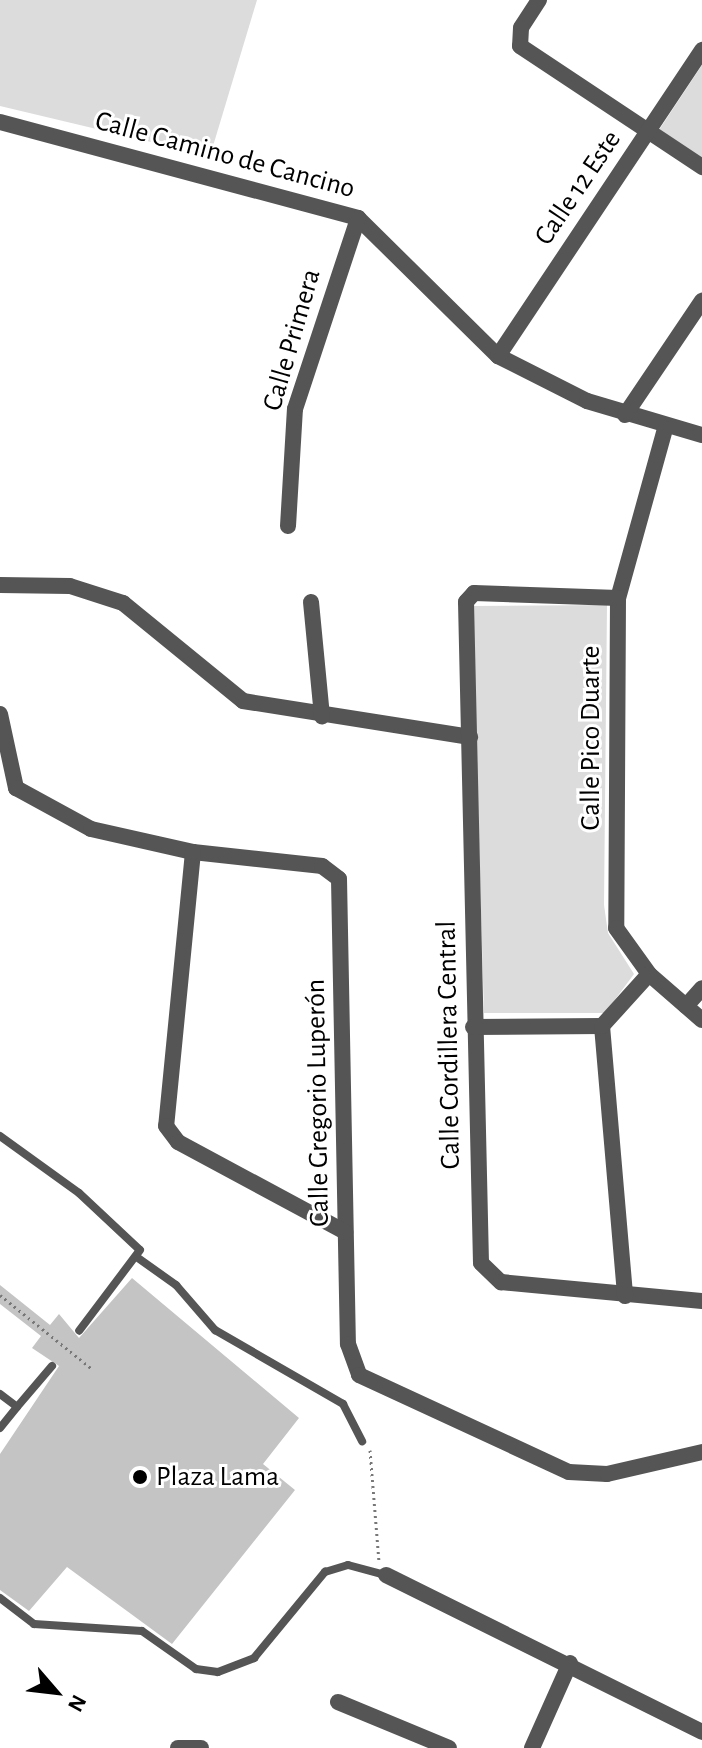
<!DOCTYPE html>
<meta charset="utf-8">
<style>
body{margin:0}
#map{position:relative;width:702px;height:1748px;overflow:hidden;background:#fff;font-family:"Alegreya Sans",sans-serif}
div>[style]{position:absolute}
.green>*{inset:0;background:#dcdcdc}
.building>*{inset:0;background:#c4c4c4}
.path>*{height:3px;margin-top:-1.5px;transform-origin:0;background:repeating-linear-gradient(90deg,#777 0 2px,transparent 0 6px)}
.service>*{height:8px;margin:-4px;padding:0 4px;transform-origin:4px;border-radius:4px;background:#555}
.minor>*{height:16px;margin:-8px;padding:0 8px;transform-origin:8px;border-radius:8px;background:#555}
.dots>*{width:22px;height:22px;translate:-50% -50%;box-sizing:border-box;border:4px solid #fff;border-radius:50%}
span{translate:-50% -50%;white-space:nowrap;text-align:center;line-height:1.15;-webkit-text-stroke:6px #fff;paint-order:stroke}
.street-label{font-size:28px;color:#000}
.poi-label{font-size:28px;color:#000}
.left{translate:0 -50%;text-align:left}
.north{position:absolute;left:16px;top:1652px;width:80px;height:80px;-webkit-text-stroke:6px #fff;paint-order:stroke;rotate:118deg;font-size:22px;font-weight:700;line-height:32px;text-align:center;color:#000}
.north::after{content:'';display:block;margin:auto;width:28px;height:36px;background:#000;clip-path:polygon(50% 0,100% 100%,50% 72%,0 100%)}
</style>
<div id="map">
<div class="green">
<i style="clip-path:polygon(0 0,257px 0,210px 156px,0 106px)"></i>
<i style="clip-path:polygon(702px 65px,702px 160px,659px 130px)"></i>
<i style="clip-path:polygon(607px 605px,604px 905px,608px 933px,634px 974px,605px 1013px,484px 1013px,472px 606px)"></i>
</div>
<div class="building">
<i style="clip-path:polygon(132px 1278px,299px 1418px,263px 1464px,295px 1490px,172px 1644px,67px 1567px,29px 1611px,0 1590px,0 1454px,59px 1366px,32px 1348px,41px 1336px,0 1304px,0 1285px,50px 1325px,59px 1314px,79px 1338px)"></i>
</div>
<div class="path">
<i style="left:0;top:1295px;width:118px;rotate:38.8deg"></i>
<i style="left:370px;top:1450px;width:112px;rotate:85.4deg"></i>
</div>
<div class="service">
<i style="left:0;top:1136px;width:97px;rotate:35.8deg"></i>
<i style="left:79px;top:1193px;width:83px;rotate:43.1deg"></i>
<i style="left:140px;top:1250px;width:101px;rotate:127deg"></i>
<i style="left:138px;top:1258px;width:47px;rotate:35.4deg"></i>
<i style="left:176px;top:1285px;width:60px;rotate:49.1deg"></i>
<i style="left:215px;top:1330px;width:148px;rotate:30deg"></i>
<i style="left:343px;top:1404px;width:42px;rotate:62.8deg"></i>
<i style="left:0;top:1394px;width:21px;rotate:37deg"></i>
<i style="left:17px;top:1407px;width:27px;rotate:129deg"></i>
<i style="left:17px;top:1407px;width:54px;rotate:-49.5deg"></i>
<i style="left:0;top:1598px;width:43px;rotate:37.4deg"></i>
<i style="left:34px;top:1624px;width:108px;rotate:3.7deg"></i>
<i style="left:142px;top:1631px;width:66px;rotate:35.1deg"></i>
<i style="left:196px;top:1669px;width:22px;rotate:8deg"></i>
<i style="left:218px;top:1672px;width:39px;rotate:-21deg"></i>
<i style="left:254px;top:1658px;width:112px;rotate:-50.5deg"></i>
<i style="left:325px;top:1572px;width:24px;rotate:-17deg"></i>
<i style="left:348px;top:1565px;width:39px;rotate:15deg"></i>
</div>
<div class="minor">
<i style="left:539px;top:0;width:33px;rotate:123deg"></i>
<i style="left:521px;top:28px;width:18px;rotate:93deg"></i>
<i style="left:520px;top:46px;width:219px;rotate:33.6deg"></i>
<i style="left:0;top:122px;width:371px;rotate:15deg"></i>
<i style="left:358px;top:218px;width:197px;rotate:44.6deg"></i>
<i style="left:498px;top:356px;width:100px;rotate:26.8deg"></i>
<i style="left:587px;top:401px;width:120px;rotate:16.5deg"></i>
<i style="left:498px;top:356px;width:368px;rotate:-56.3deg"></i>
<i style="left:625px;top:415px;width:138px;rotate:-56deg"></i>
<i style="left:665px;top:429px;width:175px;rotate:105.5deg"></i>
<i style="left:618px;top:598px;width:330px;rotate:90.3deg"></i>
<i style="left:616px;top:928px;width:57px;rotate:54.3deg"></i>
<i style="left:649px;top:974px;width:70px;rotate:41deg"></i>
<i style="left:288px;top:526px;width:117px;rotate:-86.6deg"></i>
<i style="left:295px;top:409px;width:201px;rotate:-71.7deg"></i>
<i style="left:0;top:585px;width:70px;rotate:0.8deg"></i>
<i style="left:70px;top:586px;width:56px;rotate:17.8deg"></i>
<i style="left:123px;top:603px;width:155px;rotate:39.2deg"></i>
<i style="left:243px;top:701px;width:230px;rotate:9deg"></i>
<i style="left:618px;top:598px;width:144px;rotate:-178deg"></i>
<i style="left:474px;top:593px;width:12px;rotate:132deg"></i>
<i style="left:466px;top:602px;width:661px;rotate:88.7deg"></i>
<i style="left:481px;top:1263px;width:28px;rotate:44deg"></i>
<i style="left:501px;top:1282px;width:202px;rotate:5.4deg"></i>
<i style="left:311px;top:602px;width:115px;rotate:84.5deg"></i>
<i style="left:0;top:714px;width:76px;rotate:77.8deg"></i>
<i style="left:16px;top:788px;width:85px;rotate:28.7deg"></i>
<i style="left:91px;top:829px;width:105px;rotate:12.7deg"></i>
<i style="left:193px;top:852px;width:130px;rotate:6.2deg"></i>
<i style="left:322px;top:866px;width:21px;rotate:37deg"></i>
<i style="left:339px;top:879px;width:465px;rotate:88.9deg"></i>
<i style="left:348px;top:1344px;width:33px;rotate:70deg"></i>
<i style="left:359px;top:1375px;width:231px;rotate:24.8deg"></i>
<i style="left:569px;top:1472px;width:38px;rotate:3deg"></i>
<i style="left:607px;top:1474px;width:98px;rotate:-13deg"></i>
<i style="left:193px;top:852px;width:275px;rotate:95.6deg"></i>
<i style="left:166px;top:1126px;width:20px;rotate:53deg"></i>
<i style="left:178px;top:1142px;width:190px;rotate:28.3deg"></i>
<i style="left:686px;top:1006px;width:24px;rotate:-48deg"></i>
<i style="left:602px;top:1026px;width:271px;rotate:85.1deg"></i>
<i style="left:473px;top:1027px;width:129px;rotate:-0.4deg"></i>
<i style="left:602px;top:1026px;width:70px;rotate:-47.9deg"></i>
<i style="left:386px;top:1575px;width:353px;rotate:26.4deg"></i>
<i style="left:338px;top:1702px;width:120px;rotate:22.5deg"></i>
<i style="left:178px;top:1748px;width:23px"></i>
<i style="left:532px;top:1748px;width:93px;rotate:-65.9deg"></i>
</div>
<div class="dots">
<i style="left:140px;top:1477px;background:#000"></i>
</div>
<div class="street-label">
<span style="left:225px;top:155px;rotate:15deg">Calle Camino de Cancino</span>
<span style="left:578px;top:188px;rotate:-56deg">Calle 12 Este</span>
<span style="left:292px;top:340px;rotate:-74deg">Calle Primera</span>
<span style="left:591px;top:738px;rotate:-90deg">Calle Pico Duarte</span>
<span style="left:449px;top:1045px;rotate:-91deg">Calle Cordillera Central</span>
<span style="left:318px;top:1103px;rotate:-91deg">Calle Gregorio Luperón</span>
</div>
<div class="poi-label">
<span class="left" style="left:156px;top:1477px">Plaza Lama</span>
</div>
<div class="north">N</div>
</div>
